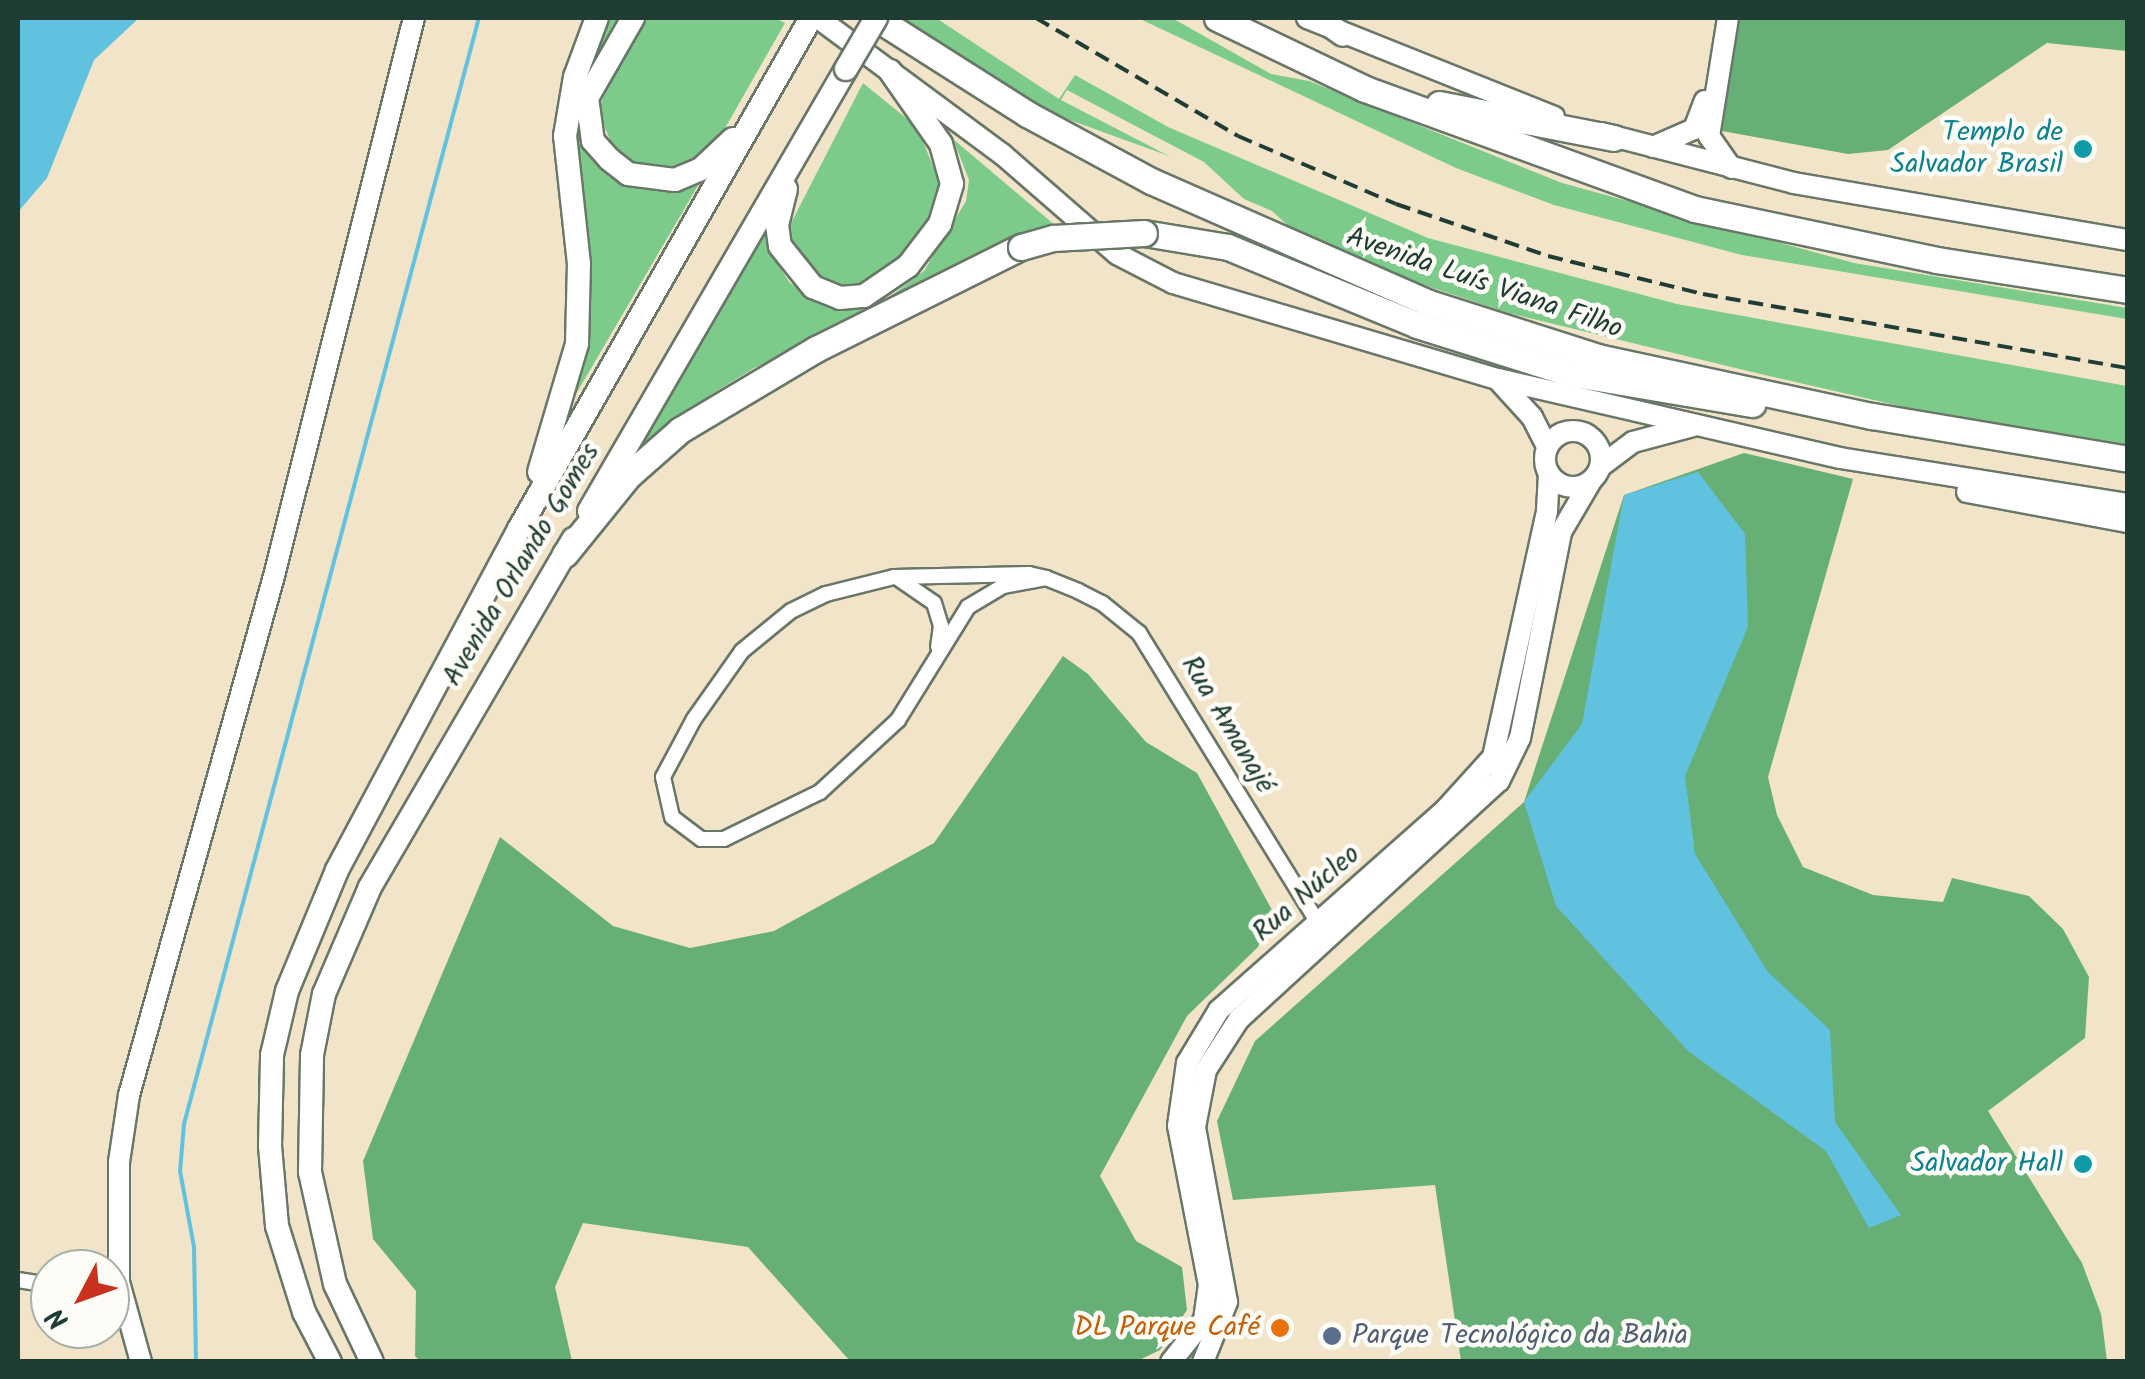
<!DOCTYPE html>
<meta charset="utf-8">
<style>
body{margin:0}
#map{position:relative;width:2145px;height:1379px;overflow:hidden;background:#f1e4c8;font-family:Kalam,sans-serif}
div>[style]{position:absolute}
.green>*{inset:0;background:#7dcb8b}
.forest>*{inset:0;background:#66af77}
.water>*{inset:0;background:#60c2de}
.stream>*{height:4px;margin:-2px;padding:0 2px;transform-origin:2px;border-radius:2px;background:#60c2de}
.roads{filter:drop-shadow(2px 0 #687768) drop-shadow(-2px 0 #687768) drop-shadow(0 2px #687768) drop-shadow(0 -2px #687768)}
.street>*{height:14px;margin:-7px;padding:0 7px;transform-origin:7px;border-radius:7px;background:#fff}
.secondary>*{height:20px;margin:-10px;padding:0 10px;transform-origin:10px;border-radius:10px;background:#fff}
.secondary>.ring{margin:-10px;padding:0;box-sizing:content-box;background:none;border:20px solid #fff;border-radius:50%}
.primary>*{height:22px;margin:-11px;padding:0 11px;transform-origin:11px;border-radius:11px;background:#fff}
.highway>*{height:25px;margin:-12.5px;padding:0 12.5px;transform-origin:12.5px;border-radius:12.5px;background:#fff}
.rail>*{height:4px;margin-top:-2px;transform-origin:0;background:repeating-linear-gradient(90deg,#1f3d34 0 15px,transparent 0 23px)}
.bridges{filter:drop-shadow(2px 0 #687768) drop-shadow(-2px 0 #687768) drop-shadow(0 2px #687768) drop-shadow(0 -2px #687768)}
.primary-bridge>*{height:22px;margin:-11px;padding:0 11px;transform-origin:11px;border-radius:11px;background:#fff}
.highway-bridge>*{height:25px;margin:-12.5px;padding:0 12.5px;transform-origin:12.5px;border-radius:12.5px;background:#fff}
.dots>*{width:28px;height:28px;translate:-50% -50%;box-sizing:border-box;border:5px solid #fdfcf7;border-radius:50%}
span{translate:-50% -50%;white-space:nowrap;text-align:center;line-height:1.15;-webkit-text-stroke:9px #fdfcf7;paint-order:stroke}
.culture-label{font-size:28px;color:#0d838f}
.right{translate:-100% -50%;text-align:right}
.street-label{font-size:28px;color:#1f3d34}
.food-label{font-size:28px;color:#c56008}
.service-label{font-size:28px;color:#4e5e75}
.left{translate:0 -50%;text-align:left}
.frame{position:absolute;inset:0;border:20px solid #1f3d34;pointer-events:none}
.north{position:absolute;left:30px;top:1249px;width:100px;height:100px;box-sizing:border-box;background:#fdfcf7;border:2px solid #a4b0a9;border-radius:50%;rotate:229deg;font-size:28px;font-weight:700;line-height:40px;text-align:center;color:#1f3d34}
.north::after{content:'';display:block;margin:auto;width:35px;height:45px;background:#c8321e;clip-path:polygon(50% 0,100% 100%,50% 72%,0 100%)}
</style>
<div id="map">
<div class="green">
<i style="clip-path:polygon(606px 18px,624px 18px,585px 85px,609px 169px,703px 177px,569px 406px,580px 216px,575px 111px)"></i>
<i style="clip-path:polygon(648px 18px,775px 18px,785px 23px,720px 137px,696px 161px,669px 172px,642px 170px,616px 154px,598px 111px,615px 66px)"></i>
<i style="clip-path:polygon(901px 18px,936px 18px,1059px 99px,1075px 75px,1168px 127px,1428px 238px,1677px 304px,2127px 386px,2127px 447px,1961px 420px,1752px 372px,1508px 313px,1415px 282px,1295px 232px,1272px 211px,1244px 199px,1204px 162px,1067px 90px,1061px 100px,1169px 156px,1056px 115px)"></i>
<i style="clip-path:polygon(1138px 18px,1172px 18px,1271px 74px,1309px 81px,1562px 183px,1854px 263px,2127px 308px,2127px 319px,1742px 255px,1554px 205px,1456px 168px)"></i>
<i style="clip-path:polygon(863px 83px,917px 127px,942px 188px,929px 225px,906px 256px,851px 290px,825px 285px,792px 253px,789px 227px)"></i>
<i style="clip-path:polygon(953px 139px,1056px 226px,989px 247px,781px 357px,754px 368px,710px 395px,627px 466px,767px 225px,778px 265px,790px 283px,830px 308px,880px 304px,924px 271px,966px 201px,969px 180px)"></i>
</div>
<div class="forest">
<i style="clip-path:polygon(1737px 18px,2127px 18px,2127px 51px,2047px 43px,1888px 150px,1848px 154px,1722px 131px)"></i>
<i style="clip-path:polygon(1744px 453px,1853px 479px,1768px 777px,1777px 815px,1803px 867px,1873px 895px,1943px 902px,1952px 878px,2029px 896px,2063px 929px,2089px 977px,2085px 1038px,1988px 1111px,2082px 1263px,2101px 1314px,2107px 1361px,1461px 1361px,1435px 1185px,1233px 1200px,1217px 1121px,1255px 1041px,1524px 802px,1624px 495px)"></i>
<i style="clip-path:polygon(1063px 656px,1088px 674px,1146px 742px,1197px 773px,1272px 910px,1258px 947px,1187px 1016px,1100px 1176px,1136px 1241px,1182px 1267px,1187px 1310px,1160px 1350px,1135px 1362px,850px 1361px,748px 1247px,583px 1223px,555px 1287px,572px 1361px,421px 1362px,415px 1356px,416px 1291px,373px 1239px,363px 1161px,500px 837px,613px 926px,690px 948px,774px 931px,934px 843px)"></i>
</div>
<div class="water">
<i style="clip-path:polygon(18px 18px,139px 18px,94px 60px,47px 178px,18px 212px)"></i>
<i style="clip-path:polygon(1698px 472px,1745px 534px,1748px 627px,1685px 776px,1695px 854px,1768px 972px,1830px 1030px,1835px 1122px,1901px 1215px,1869px 1228px,1826px 1151px,1688px 1051px,1556px 906px,1524px 802px,1582px 724px,1624px 495px)"></i>
</div>
<div class="stream">
<i style="left:196px;top:1362px;width:115px;rotate:-91deg"></i>
<i style="left:194px;top:1247px;width:77px;rotate:-100.4deg"></i>
<i style="left:180px;top:1171px;width:47px;rotate:-85.1deg"></i>
<i style="left:184px;top:1124px;width:1145px;rotate:-75.07deg"></i>
</div>
<div class="roads">
<div class="street">
<i style="left:1046px;top:578px;width:44px;rotate:169.5deg"></i>
<i style="left:1003px;top:586px;width:41px;rotate:149deg"></i>
<i style="left:968px;top:607px;width:133px;rotate:121.8deg"></i>
<i style="left:898px;top:720px;width:106px;rotate:137.3deg"></i>
<i style="left:820px;top:792px;width:107px;rotate:153.9deg"></i>
<i style="left:724px;top:839px;width:23px;rotate:180deg"></i>
<i style="left:701px;top:839px;width:36px;rotate:-143deg"></i>
<i style="left:672px;top:817px;width:41px;rotate:-102.7deg"></i>
<i style="left:663px;top:777px;width:66px;rotate:-61.9deg"></i>
<i style="left:694px;top:719px;width:83px;rotate:-54.8deg"></i>
<i style="left:742px;top:651px;width:63px;rotate:-39.2deg"></i>
<i style="left:791px;top:611px;width:39px;rotate:-26deg"></i>
<i style="left:826px;top:594px;width:70px;rotate:-14deg"></i>
<i style="left:894px;top:577px;width:135px;rotate:-1.3deg"></i>
<i style="left:1029px;top:574px;width:17px;rotate:13deg"></i>
<i style="left:1046px;top:578px;width:35px;rotate:22deg"></i>
<i style="left:1078px;top:591px;width:27px;rotate:27deg"></i>
<i style="left:1102px;top:603px;width:48px;rotate:39deg"></i>
<i style="left:1139px;top:633px;width:348px;rotate:58.3deg"></i>
<i style="left:899px;top:579px;width:42px;rotate:34.4deg"></i>
<i style="left:934px;top:603px;width:24px;rotate:73deg"></i>
<i style="left:941px;top:626px;width:21px;rotate:98deg"></i>
<i style="left:18px;top:1280px;width:32px;rotate:9deg"></i>
</div>
<div class="secondary">
<i style="left:818px;top:18px;width:229px;rotate:36.5deg"></i>
<i style="left:1002px;top:154px;width:152px;rotate:41deg"></i>
<i style="left:1117px;top:254px;width:63px;rotate:27.4deg"></i>
<i style="left:1173px;top:283px;width:339px;rotate:16.5deg"></i>
<i style="left:1498px;top:379px;width:351px;rotate:13deg"></i>
<i style="left:1840px;top:458px;width:292px;rotate:9.1deg"></i>
<i style="left:1307px;top:18px;width:266px;rotate:21.8deg"></i>
<i style="left:1728px;top:18px;width:120px;rotate:99.1deg"></i>
<i style="left:1709px;top:136px;width:39px;rotate:55deg"></i>
<i style="left:1601px;top:133px;width:199px;rotate:14.5deg"></i>
<i style="left:1794px;top:183px;width:339px;rotate:9.7deg"></i>
<i style="left:1653px;top:147px;width:45px;rotate:-23.7deg"></i>
<i style="left:1694px;top:129px;width:30px;rotate:-69deg"></i>
<i style="left:1499px;top:381px;width:49px;rotate:47.5deg"></i>
<i style="left:1532px;top:417px;width:34px;rotate:63deg"></i>
<i class="ring" style="left:1545px;top:431px;width:36px;height:36px"></i>
<i style="left:1601px;top:466px;width:40px;rotate:-37deg"></i>
<i style="left:1633px;top:442px;width:62px;rotate:-14.9deg"></i>
<i style="left:1967px;top:492px;width:164px;rotate:10.6deg"></i>
<i style="left:141px;top:1362px;width:83px;rotate:-105.4deg"></i>
<i style="left:119px;top:1282px;width:120px;rotate:-90deg"></i>
<i style="left:119px;top:1162px;width:68px;rotate:-81.5deg"></i>
<i style="left:129px;top:1095px;width:539px;rotate:-74.39deg"></i>
<i style="left:274px;top:576px;width:575px;rotate:-75.92deg"></i>
<i style="left:1171px;top:1362px;width:53px;rotate:-51.8deg"></i>
<i style="left:1204px;top:1320px;width:35px;rotate:-82deg"></i>
<i style="left:1209px;top:1285px;width:162px;rotate:-101deg"></i>
<i style="left:1178px;top:1126px;width:64px;rotate:-81.9deg"></i>
<i style="left:1187px;top:1063px;width:62px;rotate:-58.9deg"></i>
<i style="left:1219px;top:1010px;width:302px;rotate:-41.5deg"></i>
<i style="left:1445px;top:810px;width:72px;rotate:-47.8deg"></i>
<i style="left:1493px;top:757px;width:252px;rotate:-77.6deg"></i>
<i style="left:1547px;top:511px;width:37px;rotate:-87deg"></i>
<i style="left:1203px;top:1362px;width:65px;rotate:-68.2deg"></i>
<i style="left:1227px;top:1302px;width:178px;rotate:-100.4deg"></i>
<i style="left:1195px;top:1127px;width:58px;rotate:-79.1deg"></i>
<i style="left:1206px;top:1070px;width:61px;rotate:-57.1deg"></i>
<i style="left:1239px;top:1019px;width:352px;rotate:-42.5deg"></i>
<i style="left:1499px;top:781px;width:48px;rotate:-64deg"></i>
<i style="left:1520px;top:738px;width:210px;rotate:-78.7deg"></i>
<i style="left:1561px;top:532px;width:59px;rotate:-59.5deg"></i>
</div>
<div class="primary">
<i style="left:633px;top:18px;width:92px;rotate:119.9deg"></i>
<i style="left:587px;top:98px;width:43px;rotate:82.1deg"></i>
<i style="left:593px;top:141px;width:24px;rotate:48deg"></i>
<i style="left:609px;top:159px;width:24px;rotate:38deg"></i>
<i style="left:628px;top:174px;width:47px;rotate:7.3deg"></i>
<i style="left:675px;top:180px;width:28px;rotate:-23deg"></i>
<i style="left:701px;top:169px;width:44px;rotate:-43.2deg"></i>
<i style="left:1319px;top:18px;width:29px;rotate:35deg"></i>
<i style="left:786px;top:189px;width:37px;rotate:104deg"></i>
<i style="left:777px;top:225px;width:21px;rotate:82deg"></i>
<i style="left:780px;top:246px;width:53px;rotate:51.2deg"></i>
<i style="left:813px;top:287px;width:29px;rotate:22deg"></i>
<i style="left:840px;top:298px;width:24px;rotate:-5deg"></i>
<i style="left:864px;top:296px;width:53px;rotate:-34.3deg"></i>
<i style="left:908px;top:266px;width:53px;rotate:-52.7deg"></i>
<i style="left:940px;top:224px;width:42px;rotate:-73.3deg"></i>
<i style="left:952px;top:184px;width:41px;rotate:-105.4deg"></i>
<i style="left:941px;top:144px;width:89px;rotate:-124.9deg"></i>
<i style="left:539px;top:472px;width:134px;rotate:-73.5deg"></i>
<i style="left:577px;top:344px;width:80px;rotate:-88.6deg"></i>
<i style="left:579px;top:264px;width:129px;rotate:-96.2deg"></i>
<i style="left:565px;top:136px;width:60px;rotate:-80.4deg"></i>
<i style="left:575px;top:77px;width:63px;rotate:-69.6deg"></i>
<i style="left:589px;top:511px;width:511px;rotate:-59.82deg"></i>
<i style="left:330px;top:1362px;width:56px;rotate:-117.5deg"></i>
<i style="left:304px;top:1312px;width:90px;rotate:-107.4deg"></i>
<i style="left:277px;top:1226px;width:80px;rotate:-95deg"></i>
<i style="left:270px;top:1146px;width:91px;rotate:-88.7deg"></i>
<i style="left:272px;top:1055px;width:66px;rotate:-76.8deg"></i>
<i style="left:287px;top:991px;width:131px;rotate:-67.5deg"></i>
<i style="left:337px;top:870px;width:387px;rotate:-61.9deg"></i>
<i style="left:519px;top:529px;width:589px;rotate:-60.26deg"></i>
<i style="left:372px;top:1362px;width:86px;rotate:-115.4deg"></i>
<i style="left:335px;top:1284px;width:115px;rotate:-102.6deg"></i>
<i style="left:310px;top:1172px;width:117px;rotate:-89deg"></i>
<i style="left:312px;top:1055px;width:62px;rotate:-78.9deg"></i>
<i style="left:324px;top:994px;width:116px;rotate:-66.7deg"></i>
<i style="left:370px;top:887px;width:403px;rotate:-59.7deg"></i>
</div>
<div class="highway">
<i style="left:876px;top:18px;width:179px;rotate:32.4deg"></i>
<i style="left:1027px;top:114px;width:141px;rotate:28.4deg"></i>
<i style="left:1151px;top:181px;width:304px;rotate:23.7deg"></i>
<i style="left:1429px;top:303px;width:177px;rotate:17.7deg"></i>
<i style="left:1598px;top:357px;width:280px;rotate:12.2deg"></i>
<i style="left:1872px;top:416px;width:260px;rotate:9.5deg"></i>
<i style="left:1217px;top:18px;width:164px;rotate:25.6deg"></i>
<i style="left:1365px;top:89px;width:351px;rotate:20deg"></i>
<i style="left:1695px;top:209px;width:247px;rotate:11.9deg"></i>
<i style="left:1937px;top:260px;width:193px;rotate:8.9deg"></i>
<i style="left:1439px;top:104px;width:178px;rotate:11deg"></i>
<i style="left:1144px;top:233px;width:85px;rotate:9.5deg"></i>
<i style="left:1228px;top:247px;width:204px;rotate:22.4deg"></i>
<i style="left:1417px;top:325px;width:159px;rotate:17.5deg"></i>
<i style="left:1569px;top:373px;width:186px;rotate:9.6deg"></i>
<i style="left:565px;top:554px;width:102px;rotate:-51deg"></i>
<i style="left:629px;top:475px;width:68px;rotate:-41.4deg"></i>
<i style="left:680px;top:430px;width:158px;rotate:-30.8deg"></i>
<i style="left:816px;top:349px;width:229px;rotate:-26.5deg"></i>
</div>
</div>
<div class="rail">
<i style="left:1036px;top:18px;width:234px;rotate:30.3deg"></i>
<i style="left:1238px;top:136px;width:172px;rotate:23.3deg"></i>
<i style="left:1396px;top:204px;width:161px;rotate:18.9deg"></i>
<i style="left:1548px;top:256px;width:160px;rotate:13.8deg"></i>
<i style="left:1703px;top:294px;width:431px;rotate:9.9deg"></i>
</div>
<div class="bridges">
<div class="primary-bridge">
<i style="left:846px;top:69px;width:59px;rotate:-59.5deg"></i>
</div>
<div class="highway-bridge">
<i style="left:1021px;top:247px;width:33px;rotate:-16deg"></i>
<i style="left:1053px;top:238px;width:91px;rotate:-3.1deg"></i>
</div>
</div>
<div class="dots">
<i style="left:2083px;top:149px;background:#0f9aa8"></i>
<i style="left:2083px;top:1164px;background:#0f9aa8"></i>
<i style="left:1280px;top:1328px;background:#e8710a"></i>
<i style="left:1332px;top:1336px;background:#5c6f8a"></i>
</div>
<div class="culture-label">
<span class="right" style="left:2063px;top:149px">Templo de<br>Salvador Brasil</span>
<span class="right" style="left:2063px;top:1164px">Salvador Hall</span>
</div>
<div class="street-label">
<span style="left:1484px;top:284px;rotate:19deg">Avenida Luís Viana Filho</span>
<span style="left:522px;top:565px;rotate:-59deg">Avenida Orlando Gomes</span>
<span style="left:1227px;top:725px;rotate:59deg">Rua Amanajé</span>
<span style="left:1307px;top:894px;rotate:-41deg">Rua Núcleo</span>
</div>
<div class="food-label">
<span class="right" style="left:1260px;top:1328px">DL Parque Café</span>
</div>
<div class="service-label">
<span class="left" style="left:1352px;top:1336px">Parque Tecnológico da Bahia</span>
</div>
<div class="frame"></div>
<div class="north">N</div>
</div>
